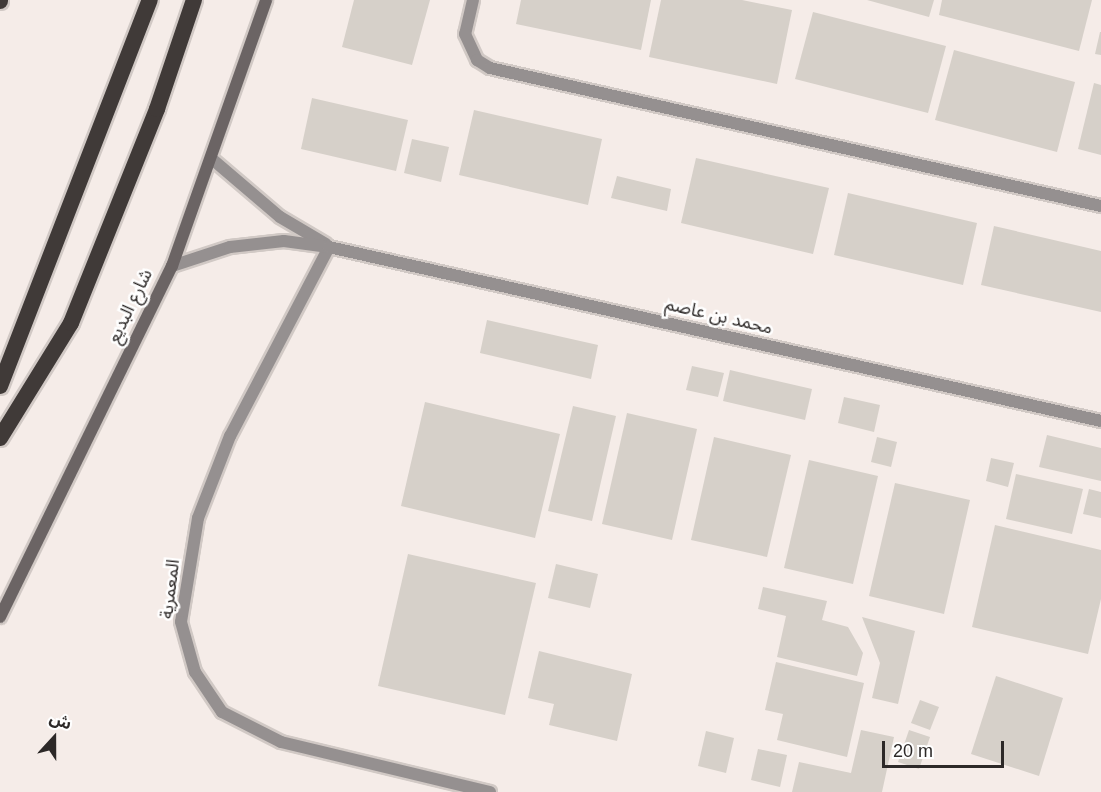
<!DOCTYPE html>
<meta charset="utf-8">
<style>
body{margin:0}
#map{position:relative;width:1101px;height:792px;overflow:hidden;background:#f5ece8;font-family:Arial,"Noto Sans Arabic",sans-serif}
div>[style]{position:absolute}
.building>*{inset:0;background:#d6d0c9}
.roads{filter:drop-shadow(2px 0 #d1c9c5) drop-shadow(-2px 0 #d1c9c5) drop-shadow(0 2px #d1c9c5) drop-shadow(0 -2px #d1c9c5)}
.minor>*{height:12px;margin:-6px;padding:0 6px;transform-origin:6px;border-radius:6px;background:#959090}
.secondary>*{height:12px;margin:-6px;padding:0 6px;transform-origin:6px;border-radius:6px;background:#6b6464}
.trunk>*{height:16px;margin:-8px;padding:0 8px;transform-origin:8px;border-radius:8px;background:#403a38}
span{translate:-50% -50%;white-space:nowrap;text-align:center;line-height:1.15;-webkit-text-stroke:5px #fff;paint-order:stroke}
.street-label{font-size:18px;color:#2d2928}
.north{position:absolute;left:24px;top:708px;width:60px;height:60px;-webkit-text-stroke:4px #fff;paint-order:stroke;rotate:21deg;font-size:16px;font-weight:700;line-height:24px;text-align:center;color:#2d2928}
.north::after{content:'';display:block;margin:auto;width:21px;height:27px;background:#2d2928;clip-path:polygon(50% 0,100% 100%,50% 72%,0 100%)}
.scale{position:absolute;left:882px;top:741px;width:122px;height:27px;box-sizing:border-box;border:3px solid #2d2928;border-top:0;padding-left:8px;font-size:18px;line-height:21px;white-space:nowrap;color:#2d2928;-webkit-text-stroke:4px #fff;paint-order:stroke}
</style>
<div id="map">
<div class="building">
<i style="clip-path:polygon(354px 0,430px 0,412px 65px,342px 47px)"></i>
<i style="clip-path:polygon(521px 0,651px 0,641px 50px,516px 24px)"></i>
<i style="clip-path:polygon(661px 0,742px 0,792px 10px,777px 84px,649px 57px)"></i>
<i style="clip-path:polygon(867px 0,934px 0,929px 17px)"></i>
<i style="clip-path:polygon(942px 0,1092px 0,1079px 51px,939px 15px)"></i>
<i style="clip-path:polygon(813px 12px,946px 46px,928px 113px,795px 79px)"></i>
<i style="clip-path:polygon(1100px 32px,1101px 32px,1101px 55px,1095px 54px)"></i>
<i style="clip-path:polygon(954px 50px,1075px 82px,1057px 152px,935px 120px)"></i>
<i style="clip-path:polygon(1094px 83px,1101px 85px,1101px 155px,1078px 149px)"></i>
<i style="clip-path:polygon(312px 98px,408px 120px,396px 171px,301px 149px)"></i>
<i style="clip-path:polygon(474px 110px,602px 139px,588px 205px,459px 175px)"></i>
<i style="clip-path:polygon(412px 139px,449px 147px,441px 182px,404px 173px)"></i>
<i style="clip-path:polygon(696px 158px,829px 188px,813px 254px,681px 223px)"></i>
<i style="clip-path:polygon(617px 176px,671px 189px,667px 211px,611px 198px)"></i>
<i style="clip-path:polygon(848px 193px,977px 223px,963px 285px,834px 255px)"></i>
<i style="clip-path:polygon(994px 226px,1101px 251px,1101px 312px,981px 285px)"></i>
<i style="clip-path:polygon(487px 320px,598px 345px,591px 379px,480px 353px)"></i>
<i style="clip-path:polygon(692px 366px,724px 373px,718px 397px,686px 390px)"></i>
<i style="clip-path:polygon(730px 370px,812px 389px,805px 420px,723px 401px)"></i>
<i style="clip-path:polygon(844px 397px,880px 405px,874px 432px,838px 423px)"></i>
<i style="clip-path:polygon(425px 402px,560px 434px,535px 538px,401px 506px)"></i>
<i style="clip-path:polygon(573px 406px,616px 416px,592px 521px,548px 511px)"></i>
<i style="clip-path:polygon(627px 413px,697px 429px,672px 540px,602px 524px)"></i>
<i style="clip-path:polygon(1047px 435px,1101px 448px,1101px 481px,1039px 467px)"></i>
<i style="clip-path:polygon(714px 437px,791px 455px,767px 557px,691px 540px)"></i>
<i style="clip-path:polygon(877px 437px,897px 442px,891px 467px,871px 462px)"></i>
<i style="clip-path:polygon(991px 458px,1014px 463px,1008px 487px,986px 481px)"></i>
<i style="clip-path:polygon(809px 460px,878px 476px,853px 584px,784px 568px)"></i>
<i style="clip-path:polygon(1016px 474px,1083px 489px,1072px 534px,1006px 519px)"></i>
<i style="clip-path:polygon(895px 483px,970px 500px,944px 614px,869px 596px)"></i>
<i style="clip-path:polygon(1089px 489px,1101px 492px,1101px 518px,1083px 514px)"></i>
<i style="clip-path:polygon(995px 525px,1101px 550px,1101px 599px,1088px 654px,972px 627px)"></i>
<i style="clip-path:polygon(408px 554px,536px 583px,505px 715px,378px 686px)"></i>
<i style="clip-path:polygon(556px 564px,598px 574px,590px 608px,548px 598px)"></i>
<i style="clip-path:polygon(763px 587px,827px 601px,822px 620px,848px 627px,863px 653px,857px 676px,777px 657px,786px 616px,758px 609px)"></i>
<i style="clip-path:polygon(862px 617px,915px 631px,898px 704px,872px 698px,880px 663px)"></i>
<i style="clip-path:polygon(539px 651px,632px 674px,617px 741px,549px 725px,554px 704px,528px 698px)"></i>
<i style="clip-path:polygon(776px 662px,864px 683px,847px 757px,777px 740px,783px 714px,765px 710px)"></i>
<i style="clip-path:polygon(996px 676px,1063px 698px,1039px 776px,971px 754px)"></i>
<i style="clip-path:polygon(920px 700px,939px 707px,930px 730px,911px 723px)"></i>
<i style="clip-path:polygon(861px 730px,894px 737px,882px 792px,792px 792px,799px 762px,851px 773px)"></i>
<i style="clip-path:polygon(909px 730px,930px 737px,919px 769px,898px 762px)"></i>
<i style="clip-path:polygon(706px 731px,734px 738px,726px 773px,698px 766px)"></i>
<i style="clip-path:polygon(758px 749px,787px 755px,780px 787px,751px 780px)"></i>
</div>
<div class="roads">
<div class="minor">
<i style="left:473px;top:0;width:35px;rotate:103deg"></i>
<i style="left:465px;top:34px;width:29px;rotate:65deg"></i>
<i style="left:477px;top:60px;width:15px;rotate:32deg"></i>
<i style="left:490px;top:68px;width:626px;rotate:12.73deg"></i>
<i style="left:212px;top:159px;width:89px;rotate:40.5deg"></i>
<i style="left:280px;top:217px;width:53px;rotate:30.4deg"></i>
<i style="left:329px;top:247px;width:213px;rotate:117.6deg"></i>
<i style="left:230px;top:436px;width:88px;rotate:111.3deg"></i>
<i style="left:198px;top:518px;width:105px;rotate:99.3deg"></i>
<i style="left:181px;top:622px;width:52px;rotate:74.4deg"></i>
<i style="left:195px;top:672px;width:48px;rotate:56deg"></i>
<i style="left:222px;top:712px;width:66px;rotate:27deg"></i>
<i style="left:281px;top:742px;width:215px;rotate:13.5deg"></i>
<i style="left:172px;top:266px;width:61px;rotate:-18.1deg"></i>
<i style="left:230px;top:247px;width:54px;rotate:-6.3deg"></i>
<i style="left:284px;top:241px;width:45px;rotate:7.6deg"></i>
<i style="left:329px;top:247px;width:791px;rotate:12.7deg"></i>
</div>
<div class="secondary">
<i style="left:0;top:617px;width:391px;rotate:-63.9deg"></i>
<i style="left:172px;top:266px;width:282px;rotate:-70.5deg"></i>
</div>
<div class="trunk">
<i style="left:0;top:1px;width:1px;rotate:-90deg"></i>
<i style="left:0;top:386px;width:414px;rotate:-68.8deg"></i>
<i style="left:0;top:438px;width:135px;rotate:-58.3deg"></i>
<i style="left:71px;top:323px;width:231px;rotate:-68.1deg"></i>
<i style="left:157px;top:109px;width:115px;rotate:-71.3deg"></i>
</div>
</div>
<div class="street-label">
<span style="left:130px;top:306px;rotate:-64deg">شارع البديع</span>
<span style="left:719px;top:316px;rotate:13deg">محمد بن عاصم</span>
<span style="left:170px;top:589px;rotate:-83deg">المعمرية</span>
</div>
<div class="north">ش</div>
<div class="scale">20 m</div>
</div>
